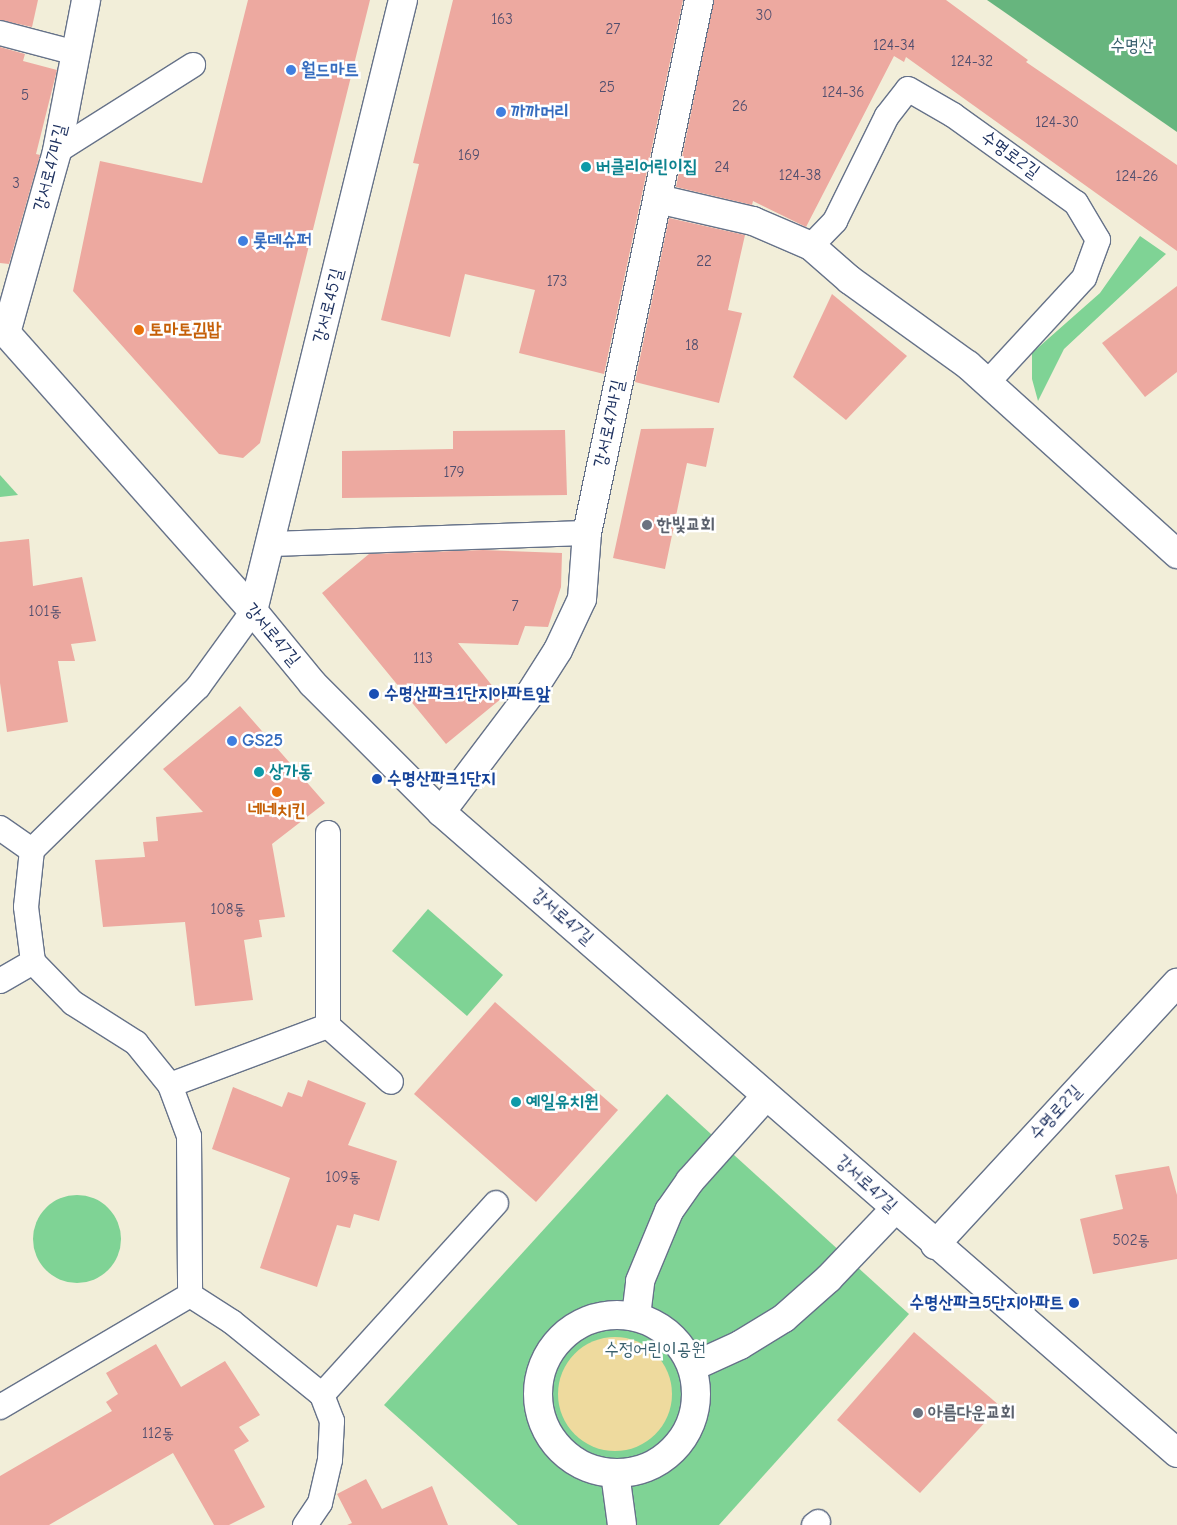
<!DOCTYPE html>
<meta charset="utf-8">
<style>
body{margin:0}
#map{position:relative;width:1177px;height:1525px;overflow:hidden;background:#f2eed9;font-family:"Comic Neue","Poor Story",sans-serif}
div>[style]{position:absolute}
.green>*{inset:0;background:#7fd395}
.round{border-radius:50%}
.forest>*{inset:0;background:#67b57e}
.sand>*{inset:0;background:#eeda9e}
.building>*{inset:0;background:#eda9a0}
.roads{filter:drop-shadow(1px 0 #667289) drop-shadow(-1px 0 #667289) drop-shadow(0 1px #667289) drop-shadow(0 -1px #667289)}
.lane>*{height:24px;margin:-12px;padding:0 12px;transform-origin:12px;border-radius:12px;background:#fff}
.street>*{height:28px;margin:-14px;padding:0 14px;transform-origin:14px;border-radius:14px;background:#fff}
.street>.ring{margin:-14px;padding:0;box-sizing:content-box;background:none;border:28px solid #fff;border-radius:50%}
.secondary>*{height:28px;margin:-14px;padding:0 14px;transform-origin:14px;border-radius:14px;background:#fff}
.dots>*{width:14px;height:14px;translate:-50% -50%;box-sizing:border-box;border:2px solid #fff;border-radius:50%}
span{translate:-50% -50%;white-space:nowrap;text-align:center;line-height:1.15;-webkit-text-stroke:5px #fff;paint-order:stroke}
.number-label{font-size:15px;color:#504e6e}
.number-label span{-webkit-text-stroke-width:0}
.park-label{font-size:18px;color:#39606e}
.shop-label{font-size:18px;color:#366cbe;font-weight:700}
.left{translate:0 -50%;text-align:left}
.street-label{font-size:18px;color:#1b2f5e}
.culture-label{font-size:18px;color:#0d838f;font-weight:700}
.food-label{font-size:18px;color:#c56008;font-weight:700}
.worship-label{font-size:18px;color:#5b616d;font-weight:700}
.transit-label{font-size:18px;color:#164399;font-weight:700}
.right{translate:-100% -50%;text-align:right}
</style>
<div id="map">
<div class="green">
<i style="clip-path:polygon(1140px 236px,1166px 254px,1064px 349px,1038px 401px,1032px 379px,1032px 353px,1100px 293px)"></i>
<i style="clip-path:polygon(0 475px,18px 495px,0 497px)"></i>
<i style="clip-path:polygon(428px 909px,503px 975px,467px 1016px,392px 951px)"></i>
<i style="clip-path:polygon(667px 1094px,909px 1314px,719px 1525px,518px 1525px,384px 1405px)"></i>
<i class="round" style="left:33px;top:1195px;width:88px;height:88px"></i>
</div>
<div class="forest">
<i style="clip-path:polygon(987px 0,1177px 0,1177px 132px)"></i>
</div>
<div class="sand">
<i class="round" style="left:558px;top:1337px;width:114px;height:114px"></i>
</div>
<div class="building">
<i style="clip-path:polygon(0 0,38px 0,32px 27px,0 20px)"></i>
<i style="clip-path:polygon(248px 0,370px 0,260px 443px,243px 458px,219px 454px,73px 291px,100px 161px,202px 183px)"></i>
<i style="clip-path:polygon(453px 0,683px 0,604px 374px,519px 353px,535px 290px,465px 274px,450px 337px,381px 320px,419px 164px,413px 163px)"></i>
<i style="clip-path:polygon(714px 0,946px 0,1028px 60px,1026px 62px,1177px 165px,1177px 251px,906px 57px,904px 62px,894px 56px,806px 227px,753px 201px,752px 205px,676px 187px)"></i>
<i style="clip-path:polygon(0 47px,25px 54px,23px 61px,57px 70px,36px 154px,40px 155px,9px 264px,0 263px)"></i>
<i style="clip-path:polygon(669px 218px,745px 235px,728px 310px,742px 313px,719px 403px,635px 382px)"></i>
<i style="clip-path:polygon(1177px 286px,1177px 372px,1145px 397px,1102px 343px)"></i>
<i style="clip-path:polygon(832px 294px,907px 356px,846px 420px,793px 377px)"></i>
<i style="clip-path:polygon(714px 428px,706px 467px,687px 463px,665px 569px,613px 558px,641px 429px)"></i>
<i style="clip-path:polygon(565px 430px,567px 495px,342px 498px,342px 451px,453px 449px,453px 431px)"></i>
<i style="clip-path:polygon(29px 539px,33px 586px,82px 577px,96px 641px,71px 644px,75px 661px,58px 661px,68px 722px,7px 732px,0 683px,0 542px)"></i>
<i style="clip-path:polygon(483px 550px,562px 553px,561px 587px,548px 627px,525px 626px,518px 645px,458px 643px,502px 698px,446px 744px,322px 593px,369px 554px)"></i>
<i style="clip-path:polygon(240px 706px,325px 803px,272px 844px,285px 917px,259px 920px,262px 937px,244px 940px,253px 1000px,195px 1006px,185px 922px,103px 927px,95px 860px,145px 857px,143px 842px,158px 841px,156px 817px,203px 812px,163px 769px)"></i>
<i style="clip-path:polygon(495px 1002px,618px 1110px,536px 1202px,414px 1094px)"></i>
<i style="clip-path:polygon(308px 1080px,366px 1103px,348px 1145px,397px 1161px,379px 1221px,354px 1214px,350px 1228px,337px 1225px,317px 1287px,260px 1268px,290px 1178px,212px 1149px,233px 1087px,282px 1107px,288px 1092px,302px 1097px)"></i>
<i style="clip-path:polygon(1169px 1166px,1177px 1195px,1177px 1259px,1093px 1274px,1080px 1219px,1123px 1209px,1115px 1175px)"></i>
<i style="clip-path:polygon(914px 1332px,1000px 1406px,920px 1493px,837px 1420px)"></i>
<i style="clip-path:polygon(156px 1344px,181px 1387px,225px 1361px,260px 1415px,239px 1427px,249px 1441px,234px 1450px,265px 1507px,229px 1525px,214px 1525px,173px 1453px,49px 1525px,0 1525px,0 1476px,112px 1411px,106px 1402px,118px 1394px,106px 1373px)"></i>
<i style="clip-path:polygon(366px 1479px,382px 1509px,432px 1486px,448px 1525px,347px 1525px,352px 1523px,337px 1494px)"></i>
</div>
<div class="roads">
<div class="lane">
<i style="left:0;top:33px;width:79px;rotate:14.7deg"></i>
<i style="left:57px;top:151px;width:161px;rotate:-32.3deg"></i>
<i style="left:811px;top:246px;width:35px;rotate:-46deg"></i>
<i style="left:835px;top:221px;width:117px;rotate:-63.7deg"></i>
<i style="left:887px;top:116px;width:34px;rotate:-52deg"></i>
<i style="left:908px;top:89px;width:52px;rotate:30deg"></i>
<i style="left:953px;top:115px;width:151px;rotate:35.6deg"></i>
<i style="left:1076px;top:203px;width:43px;rotate:59.3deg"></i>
<i style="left:1098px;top:240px;width:40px;rotate:110.2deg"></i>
<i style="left:1084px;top:278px;width:142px;rotate:132.7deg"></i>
<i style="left:270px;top:544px;width:317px;rotate:-2deg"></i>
<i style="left:253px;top:611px;width:94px;rotate:125.9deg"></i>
<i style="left:198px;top:687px;width:233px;rotate:135.5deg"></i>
<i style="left:32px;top:850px;width:57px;rotate:96deg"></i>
<i style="left:26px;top:907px;width:55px;rotate:82.7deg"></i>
<i style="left:33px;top:962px;width:57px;rotate:45.7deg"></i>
<i style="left:73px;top:1003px;width:75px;rotate:32.4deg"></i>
<i style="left:136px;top:1043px;width:54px;rotate:51deg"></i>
<i style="left:170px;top:1085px;width:54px;rotate:69.6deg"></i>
<i style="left:189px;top:1136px;width:159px;rotate:89.6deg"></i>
<i style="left:190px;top:1295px;width:50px;rotate:32.7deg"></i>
<i style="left:232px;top:1322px;width:116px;rotate:39deg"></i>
<i style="left:322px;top:1395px;width:28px;rotate:69deg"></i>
<i style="left:332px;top:1421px;width:39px;rotate:93deg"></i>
<i style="left:330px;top:1460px;width:44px;rotate:103.1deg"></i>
<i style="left:320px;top:1503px;width:27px;rotate:124deg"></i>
<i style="left:0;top:828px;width:39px;rotate:35deg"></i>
<i style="left:328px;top:833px;width:193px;rotate:90deg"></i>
<i style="left:328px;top:1026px;width:84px;rotate:41.6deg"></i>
<i style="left:0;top:981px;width:38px;rotate:-30deg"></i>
<i style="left:170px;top:1085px;width:169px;rotate:-20.5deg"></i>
<i style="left:322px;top:1395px;width:259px;rotate:-47.8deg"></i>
<i style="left:0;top:1407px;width:221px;rotate:-30.5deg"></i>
<i style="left:814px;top:1525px;width:5px;rotate:-37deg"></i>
</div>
<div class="street">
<i style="left:658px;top:199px;width:98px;rotate:13deg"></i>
<i style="left:753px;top:221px;width:63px;rotate:23.3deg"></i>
<i style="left:811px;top:246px;width:52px;rotate:41.1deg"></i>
<i style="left:850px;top:280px;width:145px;rotate:35.8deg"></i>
<i style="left:968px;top:365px;width:282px;rotate:42.1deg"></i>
<i style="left:6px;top:333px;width:189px;rotate:-74.3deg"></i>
<i style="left:57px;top:151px;width:154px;rotate:-79.1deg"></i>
<i style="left:441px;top:812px;width:148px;rotate:-53deg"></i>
<i style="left:530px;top:694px;width:52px;rotate:-57.5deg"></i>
<i style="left:558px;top:650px;width:56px;rotate:-64.8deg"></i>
<i style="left:582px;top:599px;width:66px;rotate:-85.7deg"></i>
<i style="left:587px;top:533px;width:545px;rotate:-78.13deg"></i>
<i class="ring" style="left:538px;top:1315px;width:130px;height:130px"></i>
<i style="left:636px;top:1316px;width:35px;rotate:-83deg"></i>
<i style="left:640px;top:1281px;width:76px;rotate:-67.5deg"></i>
<i style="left:669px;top:1211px;width:37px;rotate:-55deg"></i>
<i style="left:690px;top:1181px;width:114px;rotate:-48.2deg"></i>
<i style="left:692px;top:1367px;width:53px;rotate:-24.6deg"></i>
<i style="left:740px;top:1345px;width:52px;rotate:-31.5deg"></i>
<i style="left:784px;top:1318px;width:60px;rotate:-41.6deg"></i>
<i style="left:829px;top:1278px;width:95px;rotate:-46.3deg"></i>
<i style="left:615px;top:1473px;width:52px;rotate:82.3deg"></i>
</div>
<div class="secondary">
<i style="left:0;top:326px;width:381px;rotate:48.4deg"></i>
<i style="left:253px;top:611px;width:94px;rotate:50.6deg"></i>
<i style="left:313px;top:684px;width:181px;rotate:45deg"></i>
<i style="left:441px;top:812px;width:976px;rotate:41.05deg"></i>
<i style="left:253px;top:611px;width:629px;rotate:-76.21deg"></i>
<i style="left:935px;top:1245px;width:357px;rotate:-47.3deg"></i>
</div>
</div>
<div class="dots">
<i style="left:291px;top:70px;background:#3f7fe0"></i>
<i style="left:501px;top:112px;background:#3f7fe0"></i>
<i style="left:586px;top:167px;background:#0f9aa8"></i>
<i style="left:243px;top:241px;background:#3f7fe0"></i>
<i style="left:139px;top:330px;background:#e8710a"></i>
<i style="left:647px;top:525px;background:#6b7280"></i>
<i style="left:374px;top:694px;background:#1a4fb4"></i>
<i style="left:232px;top:741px;background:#3f7fe0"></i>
<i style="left:259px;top:772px;background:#0f9aa8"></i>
<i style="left:377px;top:779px;background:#1a4fb4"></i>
<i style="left:277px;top:792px;background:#e8710a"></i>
<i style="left:516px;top:1102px;background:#0f9aa8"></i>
<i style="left:1074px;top:1303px;background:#1a4fb4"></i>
<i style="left:918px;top:1413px;background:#6b7280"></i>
</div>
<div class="number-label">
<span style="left:764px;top:16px">30</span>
<span style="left:502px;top:20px">163</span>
<span style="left:613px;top:30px">27</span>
<span style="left:894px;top:46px">124-34</span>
<span style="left:972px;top:62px">124-32</span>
<span style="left:607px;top:88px">25</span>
<span style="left:843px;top:93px">124-36</span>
<span style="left:25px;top:96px">5</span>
<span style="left:740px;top:107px">26</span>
<span style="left:1057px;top:123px">124-30</span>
<span style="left:469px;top:156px">169</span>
<span style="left:722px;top:168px">24</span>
<span style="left:800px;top:176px">124-38</span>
<span style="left:1137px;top:177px">124-26</span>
<span style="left:16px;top:184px">3</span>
<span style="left:704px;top:262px">22</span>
<span style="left:557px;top:282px">173</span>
<span style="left:692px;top:346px">18</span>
<span style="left:454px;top:473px">179</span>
<span style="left:515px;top:607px">7</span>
<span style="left:45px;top:612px">101동</span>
<span style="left:423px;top:659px">113</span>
<span style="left:228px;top:910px">108동</span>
<span style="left:343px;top:1178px">109동</span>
<span style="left:1131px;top:1241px">502동</span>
<span style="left:158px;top:1434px">112동</span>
</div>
<div class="park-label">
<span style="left:1132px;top:46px">수명산</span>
<span style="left:655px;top:1350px">수정어린이공원</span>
</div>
<div class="shop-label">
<span class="left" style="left:301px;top:70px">월드마트</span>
<span class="left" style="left:511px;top:112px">까까머리</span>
<span class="left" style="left:253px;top:241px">롯데슈퍼</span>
<span class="left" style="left:242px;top:741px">GS25</span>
</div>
<div class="street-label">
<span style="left:1010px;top:155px;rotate:36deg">수명로2길</span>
<span style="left:51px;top:168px;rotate:-76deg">강서로47마길</span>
<span style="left:329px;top:306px;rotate:-76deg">강서로45길</span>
<span style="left:610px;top:424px;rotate:-78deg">강서로47바길</span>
<span style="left:272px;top:635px;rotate:50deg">강서로47길</span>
<span style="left:562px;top:917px;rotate:41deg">강서로47길</span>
<span style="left:1056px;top:1113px;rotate:-47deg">수명로2길</span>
<span style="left:866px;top:1184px;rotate:42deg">강서로47길</span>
</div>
<div class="culture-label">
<span class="left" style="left:596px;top:167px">버클리어린이집</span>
<span class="left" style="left:269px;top:772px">상가동</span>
<span class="left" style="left:526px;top:1102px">예일유치원</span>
</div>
<div class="food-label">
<span class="left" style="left:149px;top:330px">토마토김밥</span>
<span style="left:277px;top:811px">네네치킨</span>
</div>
<div class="worship-label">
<span class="left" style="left:657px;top:525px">한빛교회</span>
<span class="left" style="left:928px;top:1413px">아름다운교회</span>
</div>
<div class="transit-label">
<span class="left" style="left:384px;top:694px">수명산파크1단지아파트앞</span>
<span class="left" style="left:387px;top:779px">수명산파크1단지</span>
<span class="right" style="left:1064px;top:1303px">수명산파크5단지아파트</span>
</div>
</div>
